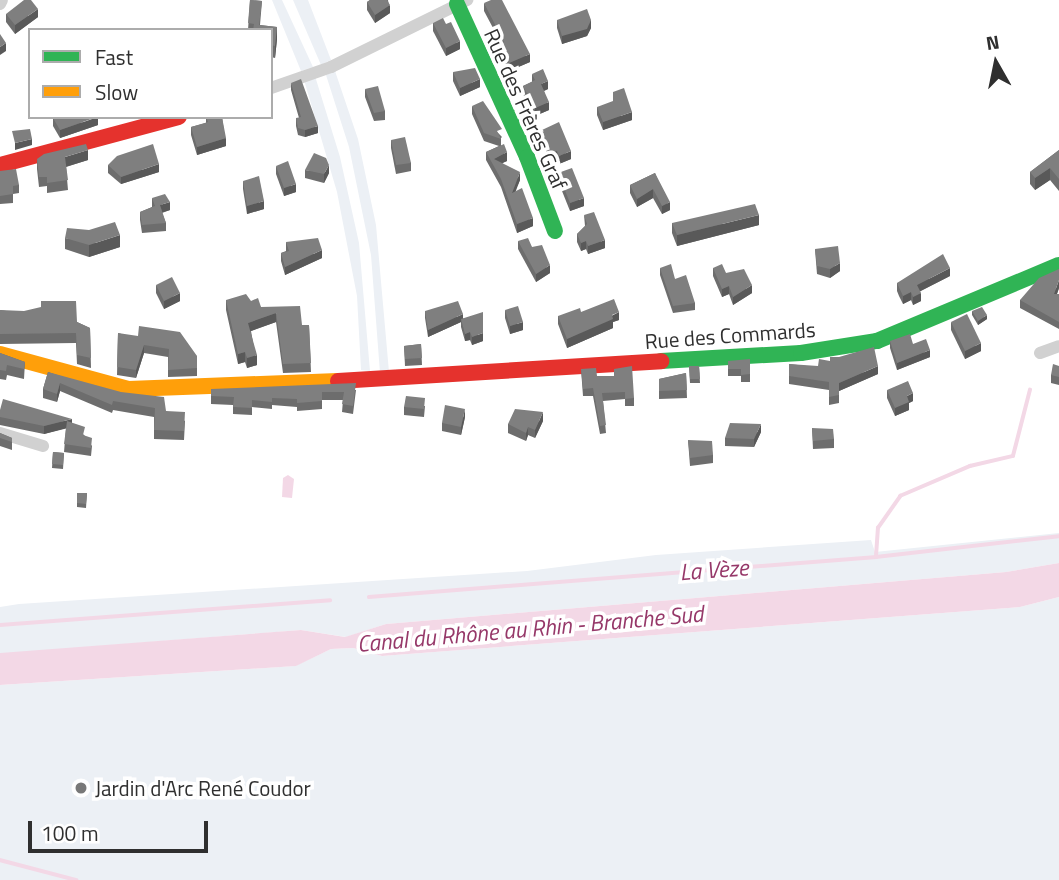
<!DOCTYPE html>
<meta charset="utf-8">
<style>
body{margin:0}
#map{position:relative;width:1059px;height:880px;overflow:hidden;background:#fff;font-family:"Titillium Web",sans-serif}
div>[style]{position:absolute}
.green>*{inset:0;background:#ecf0f5}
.water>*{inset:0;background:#f3d8e6}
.stream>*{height:3.5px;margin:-1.75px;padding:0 1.75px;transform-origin:1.75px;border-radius:1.75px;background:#f3d8e6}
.street>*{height:12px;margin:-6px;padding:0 6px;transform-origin:6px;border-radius:6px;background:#d1d1d1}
.fast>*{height:16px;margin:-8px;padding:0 8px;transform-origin:8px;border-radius:8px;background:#30b455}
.slow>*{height:16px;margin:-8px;padding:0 8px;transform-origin:8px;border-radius:8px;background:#ff9f0a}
.jam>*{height:16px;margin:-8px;padding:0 8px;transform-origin:8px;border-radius:8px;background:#e5322d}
.wall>*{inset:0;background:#6d6d6d}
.shaded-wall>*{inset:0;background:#595959}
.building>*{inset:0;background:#7f7f7f}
.dots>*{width:19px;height:19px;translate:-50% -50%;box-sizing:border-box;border:4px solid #fff;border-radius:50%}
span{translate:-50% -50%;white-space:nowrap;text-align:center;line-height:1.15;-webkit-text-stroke:7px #fff;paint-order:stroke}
.street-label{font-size:21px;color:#2f2f2f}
.poi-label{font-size:21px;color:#2f2f2f}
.left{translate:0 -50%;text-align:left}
.water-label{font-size:23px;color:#963869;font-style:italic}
.legend{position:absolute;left:28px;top:28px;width:245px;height:91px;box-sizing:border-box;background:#fff;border:2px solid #acacac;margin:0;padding:9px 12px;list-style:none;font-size:21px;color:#2f2f2f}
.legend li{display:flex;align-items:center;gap:14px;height:35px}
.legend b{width:35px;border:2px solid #acacac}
.north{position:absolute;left:961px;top:28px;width:70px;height:70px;-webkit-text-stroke:5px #fff;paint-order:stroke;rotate:351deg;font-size:19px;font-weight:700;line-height:28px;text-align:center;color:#2f2f2f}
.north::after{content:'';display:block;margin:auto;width:24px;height:32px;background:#2f2f2f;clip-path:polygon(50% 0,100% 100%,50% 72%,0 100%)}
.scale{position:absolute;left:28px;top:821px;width:180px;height:32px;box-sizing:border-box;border:4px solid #2f2f2f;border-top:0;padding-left:9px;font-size:21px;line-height:24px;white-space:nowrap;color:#2f2f2f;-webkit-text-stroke:5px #fff;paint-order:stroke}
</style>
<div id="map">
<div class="green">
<i style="clip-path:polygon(272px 0,282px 0,313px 67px,301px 71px)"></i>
<i style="clip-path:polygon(293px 0,308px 0,331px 60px,321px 65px)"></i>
<i style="clip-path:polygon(335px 71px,358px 139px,376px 225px,389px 372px,380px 373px,371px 255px,349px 147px,326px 75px)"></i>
<i style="clip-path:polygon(315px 76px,340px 157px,359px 243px,370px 371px,361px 370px,357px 296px,337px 192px,304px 80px)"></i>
<i style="clip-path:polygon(1059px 533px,1059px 563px,1006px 572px,386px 624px,346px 637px,301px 630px,0 654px,0 607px,19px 604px,527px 571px,656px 555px,871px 540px,875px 552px)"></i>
<i style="clip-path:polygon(1059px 597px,1059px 880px,0 880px,0 685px,295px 666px,331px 649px,353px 648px,382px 656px,1020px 607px)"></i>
</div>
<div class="water">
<i style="clip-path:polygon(288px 475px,294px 479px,292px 498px,282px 497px,283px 478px)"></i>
<i style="clip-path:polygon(1059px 563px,1059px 597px,1020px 607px,382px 656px,353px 648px,331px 649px,296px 666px,0 685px,0 653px,301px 630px,345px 637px,386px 624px,1006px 572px)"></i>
</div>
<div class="stream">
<i style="left:876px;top:556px;width:28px;rotate:-86deg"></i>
<i style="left:878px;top:528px;width:39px;rotate:-55deg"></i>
<i style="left:900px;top:496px;width:76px;rotate:-23.2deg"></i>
<i style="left:970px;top:466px;width:44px;rotate:-13.1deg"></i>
<i style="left:1013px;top:456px;width:68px;rotate:-75.6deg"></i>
<i style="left:369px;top:597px;width:509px;rotate:-4.51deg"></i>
<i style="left:876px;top:557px;width:184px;rotate:-6.5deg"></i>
<i style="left:0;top:625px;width:331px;rotate:-4.3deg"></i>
<i style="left:0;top:860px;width:79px;rotate:14.7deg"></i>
</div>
<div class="street">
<i style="left:0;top:4px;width:4px;rotate:-63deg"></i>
<i style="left:271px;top:88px;width:64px;rotate:-19.3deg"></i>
<i style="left:331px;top:67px;width:152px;rotate:-26.2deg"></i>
<i style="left:1040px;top:353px;width:20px;rotate:-20deg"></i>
<i style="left:0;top:433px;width:45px;rotate:16.8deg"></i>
</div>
<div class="fast">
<i style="left:457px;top:4px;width:168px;rotate:65.4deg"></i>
<i style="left:527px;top:157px;width:79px;rotate:69.3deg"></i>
<i style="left:661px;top:361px;width:140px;rotate:-3.3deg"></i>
<i style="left:801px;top:353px;width:77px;rotate:-9deg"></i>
<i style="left:877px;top:341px;width:197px;rotate:-22.7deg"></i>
</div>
<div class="slow">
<i style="left:0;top:354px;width:134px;rotate:15.2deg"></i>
<i style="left:129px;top:389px;width:209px;rotate:-2.2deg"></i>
</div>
<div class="jam">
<i style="left:0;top:165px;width:185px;rotate:-15deg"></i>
<i style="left:338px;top:381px;width:324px;rotate:-3.5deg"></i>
</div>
<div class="wall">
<i style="clip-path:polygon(250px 0,262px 1px,260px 25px,277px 27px,277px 39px,275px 58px,271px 57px,271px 30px,248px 30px)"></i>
<i style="clip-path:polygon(370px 0,388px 0,390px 13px,375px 23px,367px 10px,367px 2px)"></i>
<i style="clip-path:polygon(484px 3px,530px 62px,509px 71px,499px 52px,499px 44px,501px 43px,484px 11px)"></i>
<i style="clip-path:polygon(6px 14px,38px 17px,15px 34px,6px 22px)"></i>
<i style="clip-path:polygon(557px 20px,591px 28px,587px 36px,562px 44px,557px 28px)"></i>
<i style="clip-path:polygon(433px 23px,446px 24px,460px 49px,446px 56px,433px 31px)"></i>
<i style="clip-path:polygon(453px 72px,480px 87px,460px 96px,453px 81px)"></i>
<i style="clip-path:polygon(532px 74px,548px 89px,544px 91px,549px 110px,535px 116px,523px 94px,523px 86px,532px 82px)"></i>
<i style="clip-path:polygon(291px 83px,318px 133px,305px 137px,298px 135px,296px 126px,296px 118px,299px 118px,291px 90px)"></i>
<i style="clip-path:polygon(365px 89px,385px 111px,385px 120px,374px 121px,365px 97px)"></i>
<i style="clip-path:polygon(472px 106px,502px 137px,501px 138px,501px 145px,507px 161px,502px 163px,520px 180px,515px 191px,533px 226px,517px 233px,501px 187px,486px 160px,486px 152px,499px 146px,484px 141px,472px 114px)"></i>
<i style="clip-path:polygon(597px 107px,632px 120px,603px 130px,597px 115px)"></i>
<i style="clip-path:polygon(206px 117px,222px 117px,226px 146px,197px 155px,191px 135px,191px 127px,206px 123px)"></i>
<i style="clip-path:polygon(53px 118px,98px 125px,60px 138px,53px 126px)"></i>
<i style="clip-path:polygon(542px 130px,571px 159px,559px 164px,557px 159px,550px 162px,542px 139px)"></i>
<i style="clip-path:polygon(391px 140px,411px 163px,411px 171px,396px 174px,391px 148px)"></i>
<i style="clip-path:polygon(1059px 150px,1059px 191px,1050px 180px,1035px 190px,1030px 184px,1030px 172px)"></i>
<i style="clip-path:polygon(37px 159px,88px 160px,66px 167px,68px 190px,47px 193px,47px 186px,39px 187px,37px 169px)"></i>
<i style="clip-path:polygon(108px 165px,159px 172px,121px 184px,108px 173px)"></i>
<i style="clip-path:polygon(276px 166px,296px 192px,284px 196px,276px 174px)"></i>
<i style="clip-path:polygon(305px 170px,329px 173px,324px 183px,305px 178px)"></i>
<i style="clip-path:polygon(0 171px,19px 185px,19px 193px,13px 194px,13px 203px,0 204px)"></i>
<i style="clip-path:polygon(558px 173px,584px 206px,570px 211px,558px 181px)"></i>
<i style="clip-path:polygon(655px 173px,670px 210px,662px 214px,653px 198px,637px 207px,630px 193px,630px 185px)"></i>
<i style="clip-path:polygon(243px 181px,264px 209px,247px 214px,243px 189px)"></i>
<i style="clip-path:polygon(152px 198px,170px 210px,162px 213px,166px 223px,166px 231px,142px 233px,140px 220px,140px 212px,152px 207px)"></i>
<i style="clip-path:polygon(584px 215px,605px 248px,588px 254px,586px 249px,581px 251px,577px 242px,577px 234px,585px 226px)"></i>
<i style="clip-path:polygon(672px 223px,759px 225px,677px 246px,672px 233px)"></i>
<i style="clip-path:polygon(65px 238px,120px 247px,89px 257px,65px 249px)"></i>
<i style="clip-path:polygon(518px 241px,532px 247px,550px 273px,536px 282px,518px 249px)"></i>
<i style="clip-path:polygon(286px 242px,322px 258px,285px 275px,281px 261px,281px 253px,286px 251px)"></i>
<i style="clip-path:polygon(815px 249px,840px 271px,830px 278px,817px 274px)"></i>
<i style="clip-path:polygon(660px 268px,675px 279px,695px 303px,695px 310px,673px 313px,660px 275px)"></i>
<i style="clip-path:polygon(713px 268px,726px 273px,752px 293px,733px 305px,729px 294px,722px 297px,713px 276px)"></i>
<i style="clip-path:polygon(950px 276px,920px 291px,921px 301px,913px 305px,911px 300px,903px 304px,899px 296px,897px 291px,897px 283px)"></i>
<i style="clip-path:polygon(156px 285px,180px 301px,164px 309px,156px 293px)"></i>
<i style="clip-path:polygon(1059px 288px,1057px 294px,1059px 294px,1059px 329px,1020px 308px,1020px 300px)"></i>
<i style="clip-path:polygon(226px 300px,251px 301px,261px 307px,302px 325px,309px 325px,311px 372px,283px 373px,276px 322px,251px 331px,257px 365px,247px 368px,245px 362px,238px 364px,226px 310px)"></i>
<i style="clip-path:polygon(0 310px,77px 322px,90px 328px,91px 368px,77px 364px,76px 343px,0 344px)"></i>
<i style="clip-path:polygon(505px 310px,523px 330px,510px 334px,505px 318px)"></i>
<i style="clip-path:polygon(425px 311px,463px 318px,483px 341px,472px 345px,470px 340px,465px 341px,461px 327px,461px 322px,428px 337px,425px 318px)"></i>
<i style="clip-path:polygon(972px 311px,987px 319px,978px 325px,972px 315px)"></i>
<i style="clip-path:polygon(558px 316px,619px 320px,613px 322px,613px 328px,567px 348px,558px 324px)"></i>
<i style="clip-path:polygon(951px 322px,981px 351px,965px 359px,951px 330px)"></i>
<i style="clip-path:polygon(118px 333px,197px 356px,197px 376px,168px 377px,168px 357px,144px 353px,136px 378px,117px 375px)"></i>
<i style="clip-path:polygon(890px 341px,913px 344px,930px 357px,897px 370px,890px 348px)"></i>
<i style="clip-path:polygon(421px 344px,422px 365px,405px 366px,404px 346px)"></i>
<i style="clip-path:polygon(0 353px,25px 362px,24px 379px,7px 375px,6px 380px,0 379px)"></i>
<i style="clip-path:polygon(750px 359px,750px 382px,741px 382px,741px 376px,728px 376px,728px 368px)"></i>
<i style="clip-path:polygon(789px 364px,878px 374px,839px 391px,839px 403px,829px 405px,829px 390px,789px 384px)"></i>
<i style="clip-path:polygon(689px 366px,699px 366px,700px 383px,690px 383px)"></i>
<i style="clip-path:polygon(1059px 366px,1059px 385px,1051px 383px,1051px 375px)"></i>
<i style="clip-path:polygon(581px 369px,597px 376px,614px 376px,634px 398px,634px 406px,625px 406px,625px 399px,603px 401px,606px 433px,600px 434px,593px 396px,583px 396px)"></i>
<i style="clip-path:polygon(48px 372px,166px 411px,185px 421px,184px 440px,154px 439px,154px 417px,113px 410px,112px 413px,60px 391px,57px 402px,43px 398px,43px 389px)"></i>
<i style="clip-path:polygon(686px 373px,687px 398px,659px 399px,659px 379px)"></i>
<i style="clip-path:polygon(211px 389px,356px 390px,353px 414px,342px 412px,343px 400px,322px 400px,322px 409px,297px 411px,297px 407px,272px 405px,272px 409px,252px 407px,252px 415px,233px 414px,233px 405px,211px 404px)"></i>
<i style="clip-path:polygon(887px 390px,913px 401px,909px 403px,909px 410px,895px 416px,887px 398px)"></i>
<i style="clip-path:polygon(425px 406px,424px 417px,404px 415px,404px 407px)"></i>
<i style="clip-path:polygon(0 410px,72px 423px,85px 436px,92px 446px,91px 456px,64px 452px,66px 428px,44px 434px,0 425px)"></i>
<i style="clip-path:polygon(465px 417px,461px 435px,442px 431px,442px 423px)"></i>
<i style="clip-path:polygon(543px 421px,535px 438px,528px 435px,526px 441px,508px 433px,508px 424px)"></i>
<i style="clip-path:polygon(812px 428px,834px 439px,834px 448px,813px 449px)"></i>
<i style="clip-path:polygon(761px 432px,754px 447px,725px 446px,725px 438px)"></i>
<i style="clip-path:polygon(0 433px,12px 438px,12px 450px,0 446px)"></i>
<i style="clip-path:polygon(688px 440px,713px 455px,713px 463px,690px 466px)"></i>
<i style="clip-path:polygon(53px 452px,64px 453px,63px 469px,52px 468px)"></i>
<i style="clip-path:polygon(77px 493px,87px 493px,86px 508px,77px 507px)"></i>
</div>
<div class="shaded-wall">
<i style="clip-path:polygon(390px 5px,390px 13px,375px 23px,375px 15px)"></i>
<i style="clip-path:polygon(38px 9px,38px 17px,15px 34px,15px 25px)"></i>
<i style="clip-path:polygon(591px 20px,591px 28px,587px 36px,562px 44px,562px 36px)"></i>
<i style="clip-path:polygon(277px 27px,277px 39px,275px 58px,275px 46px)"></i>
<i style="clip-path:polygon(460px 41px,460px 49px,446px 56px,446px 48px)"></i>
<i style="clip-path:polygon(6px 43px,6px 51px,0 55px,0 47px)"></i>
<i style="clip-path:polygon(530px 54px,530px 62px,509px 71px,509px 63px)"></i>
<i style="clip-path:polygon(480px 79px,480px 87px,460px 96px,460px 88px)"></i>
<i style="clip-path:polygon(548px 81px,548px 89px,541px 92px,541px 84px)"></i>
<i style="clip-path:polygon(549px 102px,549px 110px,535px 116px,535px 108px)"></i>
<i style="clip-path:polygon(632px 112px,632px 120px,603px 130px,603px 122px)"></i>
<i style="clip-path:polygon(98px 117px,98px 125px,60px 138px,60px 130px)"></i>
<i style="clip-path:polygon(318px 126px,318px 133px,305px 137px,305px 130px)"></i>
<i style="clip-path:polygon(226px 138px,226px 146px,197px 155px,197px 147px)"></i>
<i style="clip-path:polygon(32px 139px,32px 145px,15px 150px,15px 143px)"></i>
<i style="clip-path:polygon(88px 150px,88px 160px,65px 167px,65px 157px)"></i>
<i style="clip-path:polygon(557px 151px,557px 159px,550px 162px,550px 154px)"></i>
<i style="clip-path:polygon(571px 151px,571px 159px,559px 164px,559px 156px)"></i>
<i style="clip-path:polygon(507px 152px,507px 161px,494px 167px,494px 159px)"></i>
<i style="clip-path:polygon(159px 164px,159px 172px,121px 184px,121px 177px)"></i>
<i style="clip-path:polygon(329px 165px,329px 173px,324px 183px,324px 174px)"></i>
<i style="clip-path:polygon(1050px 168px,1050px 180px,1035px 190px,1035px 178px)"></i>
<i style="clip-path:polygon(520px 172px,520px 180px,512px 201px,512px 193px)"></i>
<i style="clip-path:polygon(296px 184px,296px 192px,284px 196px,284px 188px)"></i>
<i style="clip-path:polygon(653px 189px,653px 198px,637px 207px,637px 199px)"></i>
<i style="clip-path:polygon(584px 198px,584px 206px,570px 211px,570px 203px)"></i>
<i style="clip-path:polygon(264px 201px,264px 209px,247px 214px,247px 206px)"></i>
<i style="clip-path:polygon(170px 202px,170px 210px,160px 213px,160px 205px)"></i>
<i style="clip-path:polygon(670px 202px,670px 210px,662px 214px,662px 206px)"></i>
<i style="clip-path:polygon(759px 215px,759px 225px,677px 246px,677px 235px)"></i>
<i style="clip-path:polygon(533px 218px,533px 226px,517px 233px,517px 224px)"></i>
<i style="clip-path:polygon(120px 235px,120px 247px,89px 257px,89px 245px)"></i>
<i style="clip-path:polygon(605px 240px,605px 248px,588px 254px,588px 246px)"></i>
<i style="clip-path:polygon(586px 241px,586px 249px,581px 251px,581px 243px)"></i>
<i style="clip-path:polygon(322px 250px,322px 258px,285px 275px,285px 267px)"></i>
<i style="clip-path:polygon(840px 263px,840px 271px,830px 278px,830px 269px)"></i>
<i style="clip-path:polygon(550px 265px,550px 273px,536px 282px,536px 274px)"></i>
<i style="clip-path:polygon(950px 268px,950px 276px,917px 293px,917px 285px)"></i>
<i style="clip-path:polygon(1059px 280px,1059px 288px,1054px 302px,1054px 294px)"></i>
<i style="clip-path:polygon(752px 285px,752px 293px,733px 305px,733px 297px)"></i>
<i style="clip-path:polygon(729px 286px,729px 294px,722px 297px,722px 289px)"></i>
<i style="clip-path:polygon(911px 292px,911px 300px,903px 304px,903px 296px)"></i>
<i style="clip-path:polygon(180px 293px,180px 301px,164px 309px,164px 301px)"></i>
<i style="clip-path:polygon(921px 293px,921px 301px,913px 305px,913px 297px)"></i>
<i style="clip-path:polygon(619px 312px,619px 320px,613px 322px,613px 328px,567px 348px,567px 339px)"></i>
<i style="clip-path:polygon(276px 313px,276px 322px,248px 332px,248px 323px)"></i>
<i style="clip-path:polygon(463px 314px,463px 321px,461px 319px,461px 322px,428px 337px,428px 330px)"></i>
<i style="clip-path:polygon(987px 315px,987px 319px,978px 325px,978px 321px)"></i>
<i style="clip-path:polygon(523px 322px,523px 330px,510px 334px,510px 326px)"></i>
<i style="clip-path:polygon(470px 332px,470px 340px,465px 341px,465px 334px)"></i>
<i style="clip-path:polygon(483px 333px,483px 341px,472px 345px,472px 337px)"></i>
<i style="clip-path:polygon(981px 343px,981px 351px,965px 359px,965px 351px)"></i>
<i style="clip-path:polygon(144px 345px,144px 353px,136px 378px,136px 370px)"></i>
<i style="clip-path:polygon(930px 350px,930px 357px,897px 370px,897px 363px)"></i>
<i style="clip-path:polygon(245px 352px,245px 362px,238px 364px,238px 354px)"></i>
<i style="clip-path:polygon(257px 355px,257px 365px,247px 368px,247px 358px)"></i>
<i style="clip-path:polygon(878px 366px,878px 374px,839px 391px,839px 383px)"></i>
<i style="clip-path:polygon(60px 383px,60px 391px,57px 402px,57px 394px)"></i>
<i style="clip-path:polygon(913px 393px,913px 401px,909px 403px,909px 410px,895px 416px,895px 408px,907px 396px)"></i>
<i style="clip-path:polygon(465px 409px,465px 417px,461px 435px,461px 427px)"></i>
<i style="clip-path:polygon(543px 412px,543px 421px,535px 438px,535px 430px)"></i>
<i style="clip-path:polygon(72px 419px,72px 427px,44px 434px,44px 426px)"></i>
<i style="clip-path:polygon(761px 424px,761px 432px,754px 447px,754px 439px)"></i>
<i style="clip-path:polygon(528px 427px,528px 435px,526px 441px,526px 433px)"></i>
</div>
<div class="building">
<i style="clip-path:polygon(24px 0,31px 0,38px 9px,15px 25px,6px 14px)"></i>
<i style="clip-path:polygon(250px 0,262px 1px,259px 25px,277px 27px,275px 46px,271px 45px,271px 30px,253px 30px,254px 24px,248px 23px)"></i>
<i style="clip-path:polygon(370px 0,387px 0,390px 5px,375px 15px,367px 2px)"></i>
<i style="clip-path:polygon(491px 0,502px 0,530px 54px,509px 63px,499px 44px,504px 42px,484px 3px)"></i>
<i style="clip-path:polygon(587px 9px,591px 20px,587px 29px,562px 36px,557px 20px)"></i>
<i style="clip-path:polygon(443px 18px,446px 24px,451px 22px,460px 41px,446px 48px,433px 23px)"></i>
<i style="clip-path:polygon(0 34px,6px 43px,0 47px)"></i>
<i style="clip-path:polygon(475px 68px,480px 79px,460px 88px,453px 72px)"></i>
<i style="clip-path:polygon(543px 69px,548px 81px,541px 84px,549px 102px,535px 108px,523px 86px,535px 80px,532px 74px)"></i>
<i style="clip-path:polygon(301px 79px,318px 126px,305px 130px,298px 128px,296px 118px,301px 117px,291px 83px)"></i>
<i style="clip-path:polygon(378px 86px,385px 111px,374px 113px,365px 89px)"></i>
<i style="clip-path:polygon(624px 88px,632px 112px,603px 122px,597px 107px,613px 101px,613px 92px)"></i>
<i style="clip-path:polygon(483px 101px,502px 129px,497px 131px,501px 139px,484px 133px,472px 106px)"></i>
<i style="clip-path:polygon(54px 117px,97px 117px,60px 130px,53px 118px)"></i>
<i style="clip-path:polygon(206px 117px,222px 117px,226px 138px,197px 147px,191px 127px,208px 122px)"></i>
<i style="clip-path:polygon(559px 122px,571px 151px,559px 156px,557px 151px,550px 154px,542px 130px)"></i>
<i style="clip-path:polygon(30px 129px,32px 139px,15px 143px,12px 131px)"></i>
<i style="clip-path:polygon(405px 137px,411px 163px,396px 165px,391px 140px)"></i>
<i style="clip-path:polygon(86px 144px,88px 150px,65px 157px,68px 180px,47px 183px,47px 177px,39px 177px,37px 159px,44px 154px)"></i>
<i style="clip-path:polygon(153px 144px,159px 164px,121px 177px,108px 165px,117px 156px)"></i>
<i style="clip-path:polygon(504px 144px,507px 152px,494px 159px,520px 172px,512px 193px,522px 188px,533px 218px,517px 224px,501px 179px,486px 152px)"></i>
<i style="clip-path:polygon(1059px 150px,1059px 179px,1050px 168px,1035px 178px,1030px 172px)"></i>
<i style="clip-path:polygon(314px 153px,326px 158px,329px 165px,324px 174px,305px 170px)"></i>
<i style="clip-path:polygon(288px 161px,296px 184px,284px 188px,276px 166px)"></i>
<i style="clip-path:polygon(572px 168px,584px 198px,570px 203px,558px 173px)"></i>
<i style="clip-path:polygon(16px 169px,19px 185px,13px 186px,13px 194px,0 196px,0 171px)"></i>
<i style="clip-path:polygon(655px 173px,670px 202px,662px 206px,653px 189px,637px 199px,630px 185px)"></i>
<i style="clip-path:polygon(259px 176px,264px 201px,247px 206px,243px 181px)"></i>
<i style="clip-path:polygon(165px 194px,170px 202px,160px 205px,166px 223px,142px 225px,140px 212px,155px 206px,152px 198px)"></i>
<i style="clip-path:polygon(755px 204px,759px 215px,677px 235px,672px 223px)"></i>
<i style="clip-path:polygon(594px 212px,605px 240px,588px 246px,586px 241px,581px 243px,577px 234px,587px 224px,584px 215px)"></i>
<i style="clip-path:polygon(115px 222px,120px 235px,89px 245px,65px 238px,67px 228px,89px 230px)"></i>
<i style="clip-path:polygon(318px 238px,322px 250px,285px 267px,281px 253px,289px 251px,286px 242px)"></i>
<i style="clip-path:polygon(528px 238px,532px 247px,542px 245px,550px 265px,536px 274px,518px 241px)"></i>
<i style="clip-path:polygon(838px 246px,840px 263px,830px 269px,817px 266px,815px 249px)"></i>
<i style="clip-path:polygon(943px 254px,950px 268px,917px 285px,921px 293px,913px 297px,911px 292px,903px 296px,897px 283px)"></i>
<i style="clip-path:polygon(671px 264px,675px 279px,686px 275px,695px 303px,673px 306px,660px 268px)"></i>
<i style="clip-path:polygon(722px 264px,726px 273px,744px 269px,752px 285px,733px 297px,729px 286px,722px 289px,713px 268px)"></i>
<i style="clip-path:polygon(1059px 269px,1059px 280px,1054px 294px,1059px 294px,1059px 322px,1020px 300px,1039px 278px)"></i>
<i style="clip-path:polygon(172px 277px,180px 293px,164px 301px,156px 285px)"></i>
<i style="clip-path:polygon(246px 294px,251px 301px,258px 298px,261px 307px,300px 306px,302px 325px,309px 325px,311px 363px,283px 364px,276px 313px,248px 323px,257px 355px,247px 358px,245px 352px,238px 354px,226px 300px)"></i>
<i style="clip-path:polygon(614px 299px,619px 312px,612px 315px,613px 319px,567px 339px,558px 316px,580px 308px,581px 312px)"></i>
<i style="clip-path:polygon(41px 301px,76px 301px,77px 322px,90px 328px,91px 358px,77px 355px,76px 333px,0 334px,0 310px,24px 311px,41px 307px)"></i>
<i style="clip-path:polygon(458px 301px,463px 314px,428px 330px,425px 311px)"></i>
<i style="clip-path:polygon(518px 306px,523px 322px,510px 326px,505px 310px)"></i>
<i style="clip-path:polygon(982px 307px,987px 315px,978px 321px,972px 311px)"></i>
<i style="clip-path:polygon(483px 312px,483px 333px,472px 337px,470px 332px,465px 334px,461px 319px)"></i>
<i style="clip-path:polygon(967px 314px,981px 343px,965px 351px,951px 322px)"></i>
<i style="clip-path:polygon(139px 326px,180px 332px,197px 356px,197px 368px,168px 370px,169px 349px,144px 345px,136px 370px,117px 367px,118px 333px,138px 336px)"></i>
<i style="clip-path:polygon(910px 334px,913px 344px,926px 339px,930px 350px,897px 363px,890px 341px)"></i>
<i style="clip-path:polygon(421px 344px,422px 358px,405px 359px,404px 346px)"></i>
<i style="clip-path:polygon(874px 347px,878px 366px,839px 383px,839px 395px,829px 397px,829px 382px,789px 376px,789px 364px,818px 366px,819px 359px,830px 361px,830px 357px,839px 357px,841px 363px,839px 357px)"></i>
<i style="clip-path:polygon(0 353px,25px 362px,24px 369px,7px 365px,6px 371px,0 370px)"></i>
<i style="clip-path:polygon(750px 359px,750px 374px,741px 375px,741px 369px,728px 369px,728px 361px)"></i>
<i style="clip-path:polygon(1053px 364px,1059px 366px,1059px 377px,1051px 375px)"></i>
<i style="clip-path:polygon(632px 366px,634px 398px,625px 399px,625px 392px,602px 393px,606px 425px,600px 426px,593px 388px,583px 389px,581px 369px,596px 368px,597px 376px,614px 376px,614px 369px)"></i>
<i style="clip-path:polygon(689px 366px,699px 366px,700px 379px,690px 379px)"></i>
<i style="clip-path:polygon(48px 372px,121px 392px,164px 397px,166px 411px,185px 412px,184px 431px,154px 430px,155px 408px,113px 401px,112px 405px,60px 383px,57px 394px,43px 389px)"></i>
<i style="clip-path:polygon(686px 373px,687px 390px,659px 391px,659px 379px)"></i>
<i style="clip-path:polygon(908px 381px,913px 393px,907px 396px,909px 402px,895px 408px,887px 390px)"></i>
<i style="clip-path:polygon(356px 383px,353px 406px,342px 404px,344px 392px,322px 392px,322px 401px,297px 403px,297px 399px,272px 398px,272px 402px,252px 400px,252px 408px,233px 407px,234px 397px,211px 396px,211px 389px)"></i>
<i style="clip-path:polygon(406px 396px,425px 398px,424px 409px,404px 407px)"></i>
<i style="clip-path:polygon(3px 399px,72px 419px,44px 426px,0 417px,0 410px)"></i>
<i style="clip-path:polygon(445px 405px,465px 409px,461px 427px,442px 423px)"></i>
<i style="clip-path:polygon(515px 409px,543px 412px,535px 430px,528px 427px,526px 433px,508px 424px)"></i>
<i style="clip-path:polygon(67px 421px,85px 427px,83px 435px,92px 438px,91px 448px,64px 444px)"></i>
<i style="clip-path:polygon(730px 423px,761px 424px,754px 439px,725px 438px)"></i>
<i style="clip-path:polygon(812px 428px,833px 429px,834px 439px,813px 441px)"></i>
<i style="clip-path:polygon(0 433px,12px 438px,12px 442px,0 438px)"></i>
<i style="clip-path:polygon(688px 440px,712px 441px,713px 455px,690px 458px)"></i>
<i style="clip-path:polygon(53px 452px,64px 453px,63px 465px,52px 464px)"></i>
<i style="clip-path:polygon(77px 493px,87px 493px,86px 504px,77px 503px)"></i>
</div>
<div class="dots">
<i style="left:81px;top:788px;background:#787878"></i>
</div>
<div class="street-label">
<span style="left:526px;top:109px;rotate:66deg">Rue des Frères Graf</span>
<span style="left:730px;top:335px;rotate:-4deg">Rue des Commards</span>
</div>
<div class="poi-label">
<span class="left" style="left:95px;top:788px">Jardin d'Arc René Coudor</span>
</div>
<div class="water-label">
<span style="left:714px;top:570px;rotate:-4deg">La Vèze</span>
<span style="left:530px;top:629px;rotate:-5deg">Canal du Rhône au Rhin - Branche Sud</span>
</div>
<ul class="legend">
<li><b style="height:9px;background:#30b455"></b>Fast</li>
<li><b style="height:9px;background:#ff9f0a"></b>Slow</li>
</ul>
<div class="north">N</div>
<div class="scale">100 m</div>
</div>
